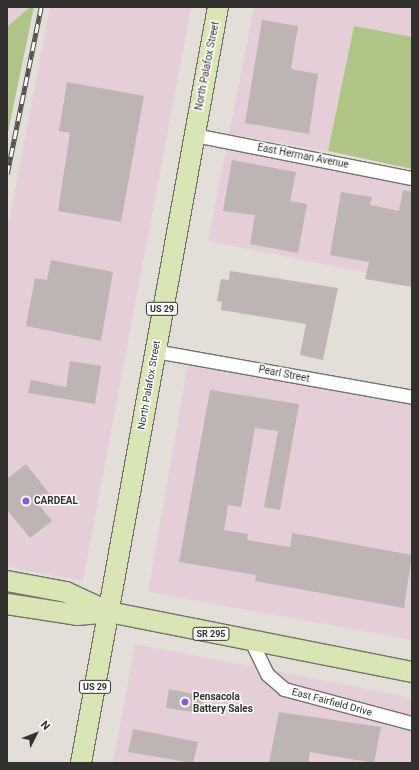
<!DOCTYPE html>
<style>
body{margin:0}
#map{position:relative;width:419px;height:770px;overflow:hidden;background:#e3dfd8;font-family:Roboto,sans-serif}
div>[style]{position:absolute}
.commercial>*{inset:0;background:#e6ced9}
.green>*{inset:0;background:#afc586}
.building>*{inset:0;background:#bdb4b3}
.roads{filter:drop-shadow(1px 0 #74716b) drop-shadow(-1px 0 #74716b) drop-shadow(0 1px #74716b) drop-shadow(0 -1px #74716b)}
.street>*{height:13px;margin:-6.5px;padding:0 6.5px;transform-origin:6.5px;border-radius:6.5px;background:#fff}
.primary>*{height:20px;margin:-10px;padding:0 10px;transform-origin:10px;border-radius:10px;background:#dae5b4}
.rail>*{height:4.5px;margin-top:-2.25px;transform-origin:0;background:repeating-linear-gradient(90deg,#fff 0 9px,#51504c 0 18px);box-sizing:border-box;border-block:1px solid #51504c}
.dots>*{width:11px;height:11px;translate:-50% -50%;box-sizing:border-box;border:2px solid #fff;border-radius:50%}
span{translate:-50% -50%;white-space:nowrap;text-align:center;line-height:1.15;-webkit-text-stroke:3px #fff;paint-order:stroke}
.shield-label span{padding:1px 3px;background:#fff;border:1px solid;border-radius:3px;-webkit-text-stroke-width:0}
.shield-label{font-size:9px;color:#32312e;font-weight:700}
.street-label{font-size:10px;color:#32312e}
.poi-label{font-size:10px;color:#32312e;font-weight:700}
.left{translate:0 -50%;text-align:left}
.frame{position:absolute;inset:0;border:8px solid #32312e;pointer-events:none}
.north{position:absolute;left:16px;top:714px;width:40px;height:40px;-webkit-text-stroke:3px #fff;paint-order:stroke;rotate:48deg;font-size:11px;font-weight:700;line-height:16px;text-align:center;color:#32312e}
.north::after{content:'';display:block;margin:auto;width:14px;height:18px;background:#32312e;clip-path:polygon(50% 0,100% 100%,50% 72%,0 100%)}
</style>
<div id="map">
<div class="commercial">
<i style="clip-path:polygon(7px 7px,30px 7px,7px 27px)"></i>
<i style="clip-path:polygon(50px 7px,191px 8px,83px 581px,7px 567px,7px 232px)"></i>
<i style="clip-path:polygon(254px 7px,412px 7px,412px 37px,354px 26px,328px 151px,229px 134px)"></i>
<i style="clip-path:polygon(226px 149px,412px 185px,412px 282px,208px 241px)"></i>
<i style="clip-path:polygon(188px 363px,412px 405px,412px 640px,148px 592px)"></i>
<i style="clip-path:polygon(135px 644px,256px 667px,262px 680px,281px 696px,412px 731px,412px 763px,113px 763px)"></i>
<i style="clip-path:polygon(276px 671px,412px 698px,412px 715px,288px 683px)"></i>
</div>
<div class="green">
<i style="clip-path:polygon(30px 7px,34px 7px,7px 137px,7px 27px)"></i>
<i style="clip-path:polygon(354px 26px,412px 37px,412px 169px,328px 151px)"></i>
</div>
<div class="building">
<i style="clip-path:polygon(262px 20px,298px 26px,291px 69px,318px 74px,309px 134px,245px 123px)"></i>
<i style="clip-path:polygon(67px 82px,144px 96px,121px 222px,58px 211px,70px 133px,59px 131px)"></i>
<i style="clip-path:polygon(232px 160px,296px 172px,290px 201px,307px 204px,298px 253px,250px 244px,255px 215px,223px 211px)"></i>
<i style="clip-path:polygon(403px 190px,412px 192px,412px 287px,365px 279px,369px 262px,330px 255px,341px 192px,372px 197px,370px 205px,399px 211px)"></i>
<i style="clip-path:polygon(51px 260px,113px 272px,101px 341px,26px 326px,35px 278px,47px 280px)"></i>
<i style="clip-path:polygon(230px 271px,338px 288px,323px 360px,300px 355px,306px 324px,221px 310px,222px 302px,217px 301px,221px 279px,229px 280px)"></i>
<i style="clip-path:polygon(70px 361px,101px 366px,95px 404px,28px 393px,31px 380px,66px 387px)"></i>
<i style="clip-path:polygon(210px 390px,299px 404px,280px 510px,264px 507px,278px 431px,255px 428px,241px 507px,228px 505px,224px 530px,248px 534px,247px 540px,290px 547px,292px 533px,412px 555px,404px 608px,255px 581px,256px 575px,179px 562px)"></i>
<i style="clip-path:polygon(26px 464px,52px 497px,40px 506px,52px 521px,30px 538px,7px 510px,7px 479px)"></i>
<i style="clip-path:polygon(169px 689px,204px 696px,201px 713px,166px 708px)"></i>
<i style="clip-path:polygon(279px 712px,381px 727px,374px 763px,310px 752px,308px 763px,269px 763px)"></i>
<i style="clip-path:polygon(133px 729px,198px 742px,193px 763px,128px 752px)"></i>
</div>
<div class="roads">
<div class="street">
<i style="left:194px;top:135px;width:222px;rotate:11.2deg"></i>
<i style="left:155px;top:351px;width:261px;rotate:10.1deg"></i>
<i style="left:252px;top:643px;width:34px;rotate:64deg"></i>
<i style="left:267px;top:674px;width:23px;rotate:41deg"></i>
<i style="left:284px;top:689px;width:132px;rotate:14.9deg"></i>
</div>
<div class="primary">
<i style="left:7px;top:581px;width:60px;rotate:10.6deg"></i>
<i style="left:66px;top:592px;width:47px;rotate:24.9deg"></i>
<i style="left:109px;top:612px;width:309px;rotate:11.2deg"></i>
<i style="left:7px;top:604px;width:71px;rotate:8.9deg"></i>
<i style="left:77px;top:615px;width:32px;rotate:-5deg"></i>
<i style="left:81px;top:763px;width:768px;rotate:-79.73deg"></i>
</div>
</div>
<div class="rail">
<i style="left:7px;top:174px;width:170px;rotate:-78.5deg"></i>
</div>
<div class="dots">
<i style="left:26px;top:501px;background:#8e59d1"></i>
<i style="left:185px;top:702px;background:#8e59d1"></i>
</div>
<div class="shield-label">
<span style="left:162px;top:309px">US 29</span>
<span style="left:211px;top:634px">SR 295</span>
<span style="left:95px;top:687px">US 29</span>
</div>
<div class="street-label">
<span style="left:207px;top:66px;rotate:-79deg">North Palafox Street</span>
<span style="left:303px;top:156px;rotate:11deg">East Herman Avenue</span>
<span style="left:284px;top:374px;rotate:11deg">Pearl Street</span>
<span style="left:149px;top:385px;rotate:-80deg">North Palafox Street</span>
<span style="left:332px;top:702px;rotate:15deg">East Fairfield Drive</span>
</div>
<div class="poi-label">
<span class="left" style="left:34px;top:501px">CARDEAL</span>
<span class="left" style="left:193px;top:702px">Pensacola<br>Battery Sales</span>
</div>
<div class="frame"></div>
<div class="north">N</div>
</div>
